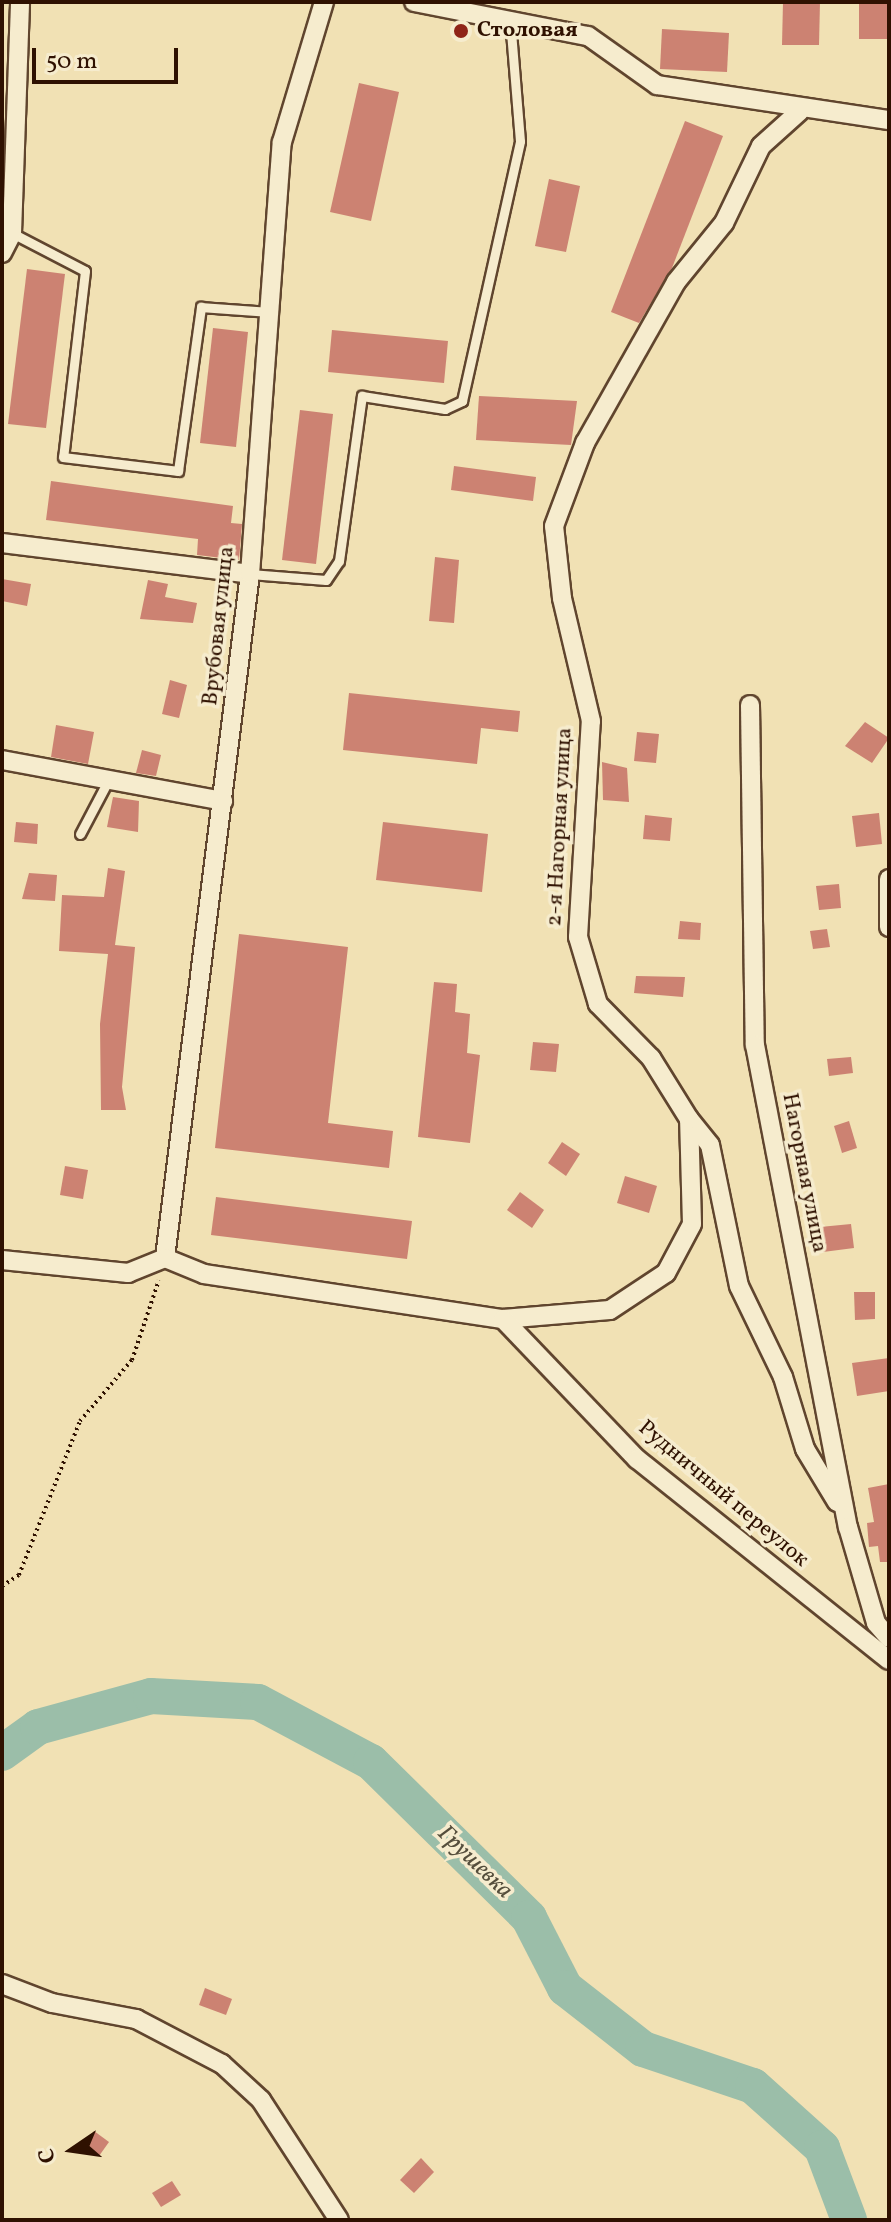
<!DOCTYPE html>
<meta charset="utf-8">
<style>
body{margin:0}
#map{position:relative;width:891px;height:2222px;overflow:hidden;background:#f1e1b4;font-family:Vollkorn,serif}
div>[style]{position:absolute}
.river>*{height:36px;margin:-18px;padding:0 18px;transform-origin:18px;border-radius:18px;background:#9bbea9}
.building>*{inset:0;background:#cc8272}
.path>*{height:4px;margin-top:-2px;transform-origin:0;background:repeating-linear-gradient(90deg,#2f1101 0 2px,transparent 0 6px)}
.roads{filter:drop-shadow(2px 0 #60452e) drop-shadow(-2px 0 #60452e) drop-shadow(0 2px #60452e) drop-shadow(0 -2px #60452e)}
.lane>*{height:9px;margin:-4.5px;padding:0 4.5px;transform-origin:4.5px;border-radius:4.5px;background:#f6ecce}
.street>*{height:18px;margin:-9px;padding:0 9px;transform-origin:9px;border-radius:9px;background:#f6ecce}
.dots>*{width:22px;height:22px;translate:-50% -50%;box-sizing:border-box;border:4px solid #f6ecce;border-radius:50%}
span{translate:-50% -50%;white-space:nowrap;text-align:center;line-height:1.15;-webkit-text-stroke:7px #f6ecce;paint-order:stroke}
.poi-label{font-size:22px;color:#2f1101;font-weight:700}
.left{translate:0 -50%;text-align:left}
.street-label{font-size:22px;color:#2f1101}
.water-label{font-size:24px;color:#554e3c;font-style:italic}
.frame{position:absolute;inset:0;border:4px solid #2f1101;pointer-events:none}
.north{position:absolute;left:32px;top:2110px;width:80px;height:80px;-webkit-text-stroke:6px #f6ecce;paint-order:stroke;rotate:257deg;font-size:22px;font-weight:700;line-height:32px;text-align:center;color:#2f1101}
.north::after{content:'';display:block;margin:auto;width:28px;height:36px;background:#2f1101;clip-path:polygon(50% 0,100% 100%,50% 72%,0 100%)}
.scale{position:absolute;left:32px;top:48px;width:146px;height:36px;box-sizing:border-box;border:4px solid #2f1101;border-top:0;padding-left:10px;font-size:24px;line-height:28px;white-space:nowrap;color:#2f1101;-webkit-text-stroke:6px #f6ecce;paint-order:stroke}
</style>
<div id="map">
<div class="river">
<i style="left:2px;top:1753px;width:44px;rotate:-35.8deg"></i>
<i style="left:38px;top:1727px;width:117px;rotate:-15.3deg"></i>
<i style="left:151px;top:1696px;width:107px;rotate:3.2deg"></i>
<i style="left:258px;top:1702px;width:128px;rotate:28deg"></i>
<i style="left:371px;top:1762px;width:222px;rotate:44.6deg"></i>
<i style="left:529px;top:1918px;width:79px;rotate:62.8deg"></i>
<i style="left:565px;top:1988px;width:99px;rotate:38deg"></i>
<i style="left:643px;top:2049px;width:116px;rotate:18.6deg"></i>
<i style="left:753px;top:2086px;width:93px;rotate:41.9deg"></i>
<i style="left:822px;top:2148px;width:77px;rotate:69.4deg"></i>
</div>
<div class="building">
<i style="clip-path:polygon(783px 2px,820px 2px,819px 45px,782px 45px)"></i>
<i style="clip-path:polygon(859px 2px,889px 2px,889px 39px,859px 39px)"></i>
<i style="clip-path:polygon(662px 29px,729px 33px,727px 72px,660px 69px)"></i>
<i style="clip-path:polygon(359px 83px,399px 92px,371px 221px,330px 212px)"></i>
<i style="clip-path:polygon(685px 121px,723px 136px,672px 268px,639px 323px,611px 312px)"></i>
<i style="clip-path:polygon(549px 179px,580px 186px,566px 252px,535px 246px)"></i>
<i style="clip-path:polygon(27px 269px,65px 274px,46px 428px,8px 424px)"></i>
<i style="clip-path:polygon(213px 328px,248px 332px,236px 447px,200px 443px)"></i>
<i style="clip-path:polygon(332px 330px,448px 341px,444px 383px,328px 372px)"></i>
<i style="clip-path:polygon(479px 396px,577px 401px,571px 445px,476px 440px)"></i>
<i style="clip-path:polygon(300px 410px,333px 414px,316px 564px,282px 560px)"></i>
<i style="clip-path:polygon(454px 466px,536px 477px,533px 501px,451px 490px)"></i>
<i style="clip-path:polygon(51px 481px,233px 506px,231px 523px,242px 524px,239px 560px,197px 555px,198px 539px,46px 520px)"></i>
<i style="clip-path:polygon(435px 557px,459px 560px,454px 623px,429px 621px)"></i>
<i style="clip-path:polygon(2px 579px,31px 584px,27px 606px,2px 601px)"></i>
<i style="clip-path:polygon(148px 580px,168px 584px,165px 597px,197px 603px,193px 623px,140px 619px)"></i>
<i style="clip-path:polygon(170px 680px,187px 685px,179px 718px,162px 714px)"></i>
<i style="clip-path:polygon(349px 693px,520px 711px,518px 732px,481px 728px,477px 764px,343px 750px)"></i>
<i style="clip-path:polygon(865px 722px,889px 738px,872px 763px,845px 746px)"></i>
<i style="clip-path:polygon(56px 725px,94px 732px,88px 764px,51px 757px)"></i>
<i style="clip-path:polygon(637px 732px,659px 734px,656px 763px,634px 761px)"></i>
<i style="clip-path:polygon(142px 750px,161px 755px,156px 776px,136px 773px)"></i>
<i style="clip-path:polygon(602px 762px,627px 768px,629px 802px,603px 800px)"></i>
<i style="clip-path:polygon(113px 797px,139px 801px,138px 832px,107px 827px)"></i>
<i style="clip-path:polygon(879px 813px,882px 844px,856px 847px,852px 816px)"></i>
<i style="clip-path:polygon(645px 815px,672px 818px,670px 841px,643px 839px)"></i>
<i style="clip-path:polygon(16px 822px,38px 824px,37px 844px,14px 842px)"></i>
<i style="clip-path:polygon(383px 822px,488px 834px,482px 892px,376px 880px)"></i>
<i style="clip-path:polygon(108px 868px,125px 871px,115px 945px,135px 947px,122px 1087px,126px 1110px,101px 1110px,100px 1024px,108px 954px,59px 951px,62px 895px,104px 897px)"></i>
<i style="clip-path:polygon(29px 873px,57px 875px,55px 901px,22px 899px)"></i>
<i style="clip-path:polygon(839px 884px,841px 908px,819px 910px,816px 886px)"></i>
<i style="clip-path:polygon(680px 921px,701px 923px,700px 940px,678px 939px)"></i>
<i style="clip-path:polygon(827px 929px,830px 947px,813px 949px,810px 931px)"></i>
<i style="clip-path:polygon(239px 934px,348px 947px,328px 1123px,393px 1131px,389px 1168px,215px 1148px)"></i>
<i style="clip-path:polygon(636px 976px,685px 977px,683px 997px,634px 993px)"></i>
<i style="clip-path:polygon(434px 982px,457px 984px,455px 1012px,470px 1014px,467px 1053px,480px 1055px,470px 1143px,418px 1137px)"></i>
<i style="clip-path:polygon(533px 1042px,559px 1044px,556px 1072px,530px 1070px)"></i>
<i style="clip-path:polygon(851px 1057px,853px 1073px,829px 1076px,827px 1059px)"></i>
<i style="clip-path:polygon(849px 1121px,857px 1148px,842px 1153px,834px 1126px)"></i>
<i style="clip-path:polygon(562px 1142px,580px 1154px,566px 1176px,548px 1163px)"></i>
<i style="clip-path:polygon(65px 1166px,88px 1170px,83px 1199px,60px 1195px)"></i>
<i style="clip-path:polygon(625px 1176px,657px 1186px,649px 1213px,617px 1203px)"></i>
<i style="clip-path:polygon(520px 1192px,544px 1210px,532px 1228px,507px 1210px)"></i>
<i style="clip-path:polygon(216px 1197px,412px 1221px,407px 1259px,211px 1235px)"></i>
<i style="clip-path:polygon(851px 1224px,854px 1248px,823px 1252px,820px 1227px)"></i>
<i style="clip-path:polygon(854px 1292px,875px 1292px,875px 1319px,855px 1320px)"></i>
<i style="clip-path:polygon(889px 1358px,889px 1391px,857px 1396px,852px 1363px)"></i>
<i style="clip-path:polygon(889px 1484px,889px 1562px,880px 1562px,878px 1546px,869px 1547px,867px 1523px,874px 1522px,868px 1488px)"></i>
<i style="clip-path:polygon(205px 1988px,232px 1999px,226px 2015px,199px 2005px)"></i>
<i style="clip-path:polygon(94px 2131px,109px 2142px,99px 2156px,84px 2145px)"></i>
<i style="clip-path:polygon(421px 2158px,434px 2172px,414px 2193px,400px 2180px)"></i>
<i style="clip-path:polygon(172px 2181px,181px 2195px,161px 2207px,152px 2193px)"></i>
</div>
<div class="path">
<i style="left:2px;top:1586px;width:20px;rotate:-33deg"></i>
<i style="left:19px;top:1575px;width:166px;rotate:-68.4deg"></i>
<i style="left:80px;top:1421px;width:80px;rotate:-49.6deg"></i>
<i style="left:132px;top:1360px;width:84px;rotate:-71.4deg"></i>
</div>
<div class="roads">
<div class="lane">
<i style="left:12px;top:233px;width:82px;rotate:27.5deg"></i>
<i style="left:85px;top:271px;width:187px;rotate:96.7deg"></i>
<i style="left:63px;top:457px;width:116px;rotate:6.9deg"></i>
<i style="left:178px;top:471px;width:166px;rotate:-82deg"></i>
<i style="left:201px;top:307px;width:68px;rotate:4.2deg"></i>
<i style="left:250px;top:574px;width:76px;rotate:4.5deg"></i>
<i style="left:326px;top:580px;width:23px;rotate:-56deg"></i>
<i style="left:339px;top:561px;width:167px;rotate:-82.1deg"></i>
<i style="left:362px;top:396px;width:84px;rotate:8.9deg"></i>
<i style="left:445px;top:409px;width:19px;rotate:-25deg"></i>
<i style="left:462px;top:401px;width:266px;rotate:-77.4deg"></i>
<i style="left:520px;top:141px;width:122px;rotate:-94.7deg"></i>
<i style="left:80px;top:834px;width:60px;rotate:-62.2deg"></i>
</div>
<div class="street">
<i style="left:414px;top:2px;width:177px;rotate:11.1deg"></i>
<i style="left:588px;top:36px;width:85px;rotate:35.4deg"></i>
<i style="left:657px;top:85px;width:235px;rotate:8.6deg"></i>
<i style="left:2px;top:253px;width:22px;rotate:-63deg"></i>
<i style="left:12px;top:233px;width:231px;rotate:-88deg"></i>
<i style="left:2px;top:543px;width:250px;rotate:7.1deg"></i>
<i style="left:750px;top:705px;width:340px;rotate:89.2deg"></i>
<i style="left:755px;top:1045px;width:491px;rotate:79.1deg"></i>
<i style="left:848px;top:1527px;width:100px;rotate:73.7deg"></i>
<i style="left:876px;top:1623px;width:20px;rotate:49deg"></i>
<i style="left:2px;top:760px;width:225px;rotate:10.5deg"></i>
<i style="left:889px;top:879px;width:48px;rotate:90deg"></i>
<i style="left:689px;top:1119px;width:33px;rotate:51deg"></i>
<i style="left:710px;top:1145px;width:144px;rotate:78.4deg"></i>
<i style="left:739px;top:1286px;width:101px;rotate:64.2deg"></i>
<i style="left:783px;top:1377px;width:75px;rotate:73deg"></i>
<i style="left:805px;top:1449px;width:62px;rotate:58.9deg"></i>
<i style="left:165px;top:1258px;width:689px;rotate:-82.92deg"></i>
<i style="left:250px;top:574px;width:433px;rotate:-85.8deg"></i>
<i style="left:282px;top:142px;width:146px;rotate:-73.3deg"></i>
<i style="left:2px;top:1260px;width:127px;rotate:5.9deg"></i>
<i style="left:128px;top:1273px;width:40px;rotate:-22deg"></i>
<i style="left:165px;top:1258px;width:42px;rotate:22.3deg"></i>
<i style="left:204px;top:1274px;width:302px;rotate:8.6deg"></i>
<i style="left:503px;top:1319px;width:107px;rotate:-4.8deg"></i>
<i style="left:610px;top:1310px;width:67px;rotate:-33.5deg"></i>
<i style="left:666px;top:1273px;width:55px;rotate:-62deg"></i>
<i style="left:692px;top:1224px;width:105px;rotate:-91.6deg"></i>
<i style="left:689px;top:1119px;width:72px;rotate:-121.9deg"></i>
<i style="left:651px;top:1058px;width:76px;rotate:-134.5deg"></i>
<i style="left:598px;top:1004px;width:70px;rotate:-106.6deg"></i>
<i style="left:578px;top:937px;width:216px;rotate:-86.6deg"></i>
<i style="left:591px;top:721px;width:126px;rotate:-103.3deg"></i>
<i style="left:562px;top:598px;width:72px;rotate:-96.3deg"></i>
<i style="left:554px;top:526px;width:89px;rotate:-69.5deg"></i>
<i style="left:585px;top:443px;width:185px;rotate:-60.5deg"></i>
<i style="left:676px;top:282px;width:76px;rotate:-50.9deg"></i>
<i style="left:724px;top:223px;width:85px;rotate:-64.3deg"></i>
<i style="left:761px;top:146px;width:52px;rotate:-41.9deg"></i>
<i style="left:503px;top:1319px;width:194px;rotate:46.3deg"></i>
<i style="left:637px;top:1459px;width:322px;rotate:38.6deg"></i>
<i style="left:2px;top:1984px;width:53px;rotate:20.8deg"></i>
<i style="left:52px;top:2003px;width:86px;rotate:10.8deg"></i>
<i style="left:136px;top:2019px;width:97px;rotate:27.6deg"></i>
<i style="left:222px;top:2064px;width:53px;rotate:42.7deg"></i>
<i style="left:261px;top:2100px;width:143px;rotate:57deg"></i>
</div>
</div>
<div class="dots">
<i style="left:461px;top:31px;background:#8f2418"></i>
</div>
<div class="poi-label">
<span class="left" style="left:477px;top:31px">Столовая</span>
</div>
<div class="street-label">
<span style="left:219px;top:626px;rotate:-84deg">Врубовая улица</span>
<span style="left:560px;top:827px;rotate:-87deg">2-я Нагорная улица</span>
<span style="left:804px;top:1173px;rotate:79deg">Нагорная улица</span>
<span style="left:723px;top:1494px;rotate:40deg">Рудничный переулок</span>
</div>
<div class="water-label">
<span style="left:474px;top:1863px;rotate:44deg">Грушевка</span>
</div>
<div class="frame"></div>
<div class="north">С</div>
<div class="scale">50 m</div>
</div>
